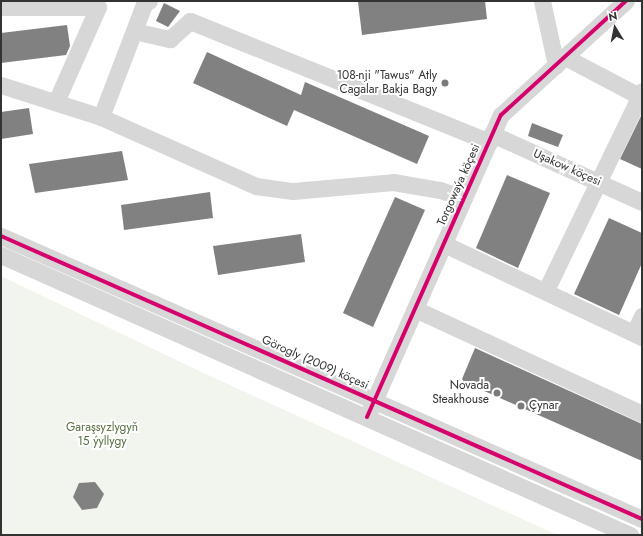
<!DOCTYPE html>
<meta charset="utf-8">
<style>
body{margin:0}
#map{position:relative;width:643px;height:536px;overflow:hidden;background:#fff;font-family:Jost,sans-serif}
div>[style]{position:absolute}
.green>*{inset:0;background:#f1f5ed}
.building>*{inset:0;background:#818181}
.minor>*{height:17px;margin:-8.5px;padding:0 8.5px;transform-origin:8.5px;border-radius:8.5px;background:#d7d7d7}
.cycleway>*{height:4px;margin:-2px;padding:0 2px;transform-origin:2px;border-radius:2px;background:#d6006c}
.dots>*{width:11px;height:11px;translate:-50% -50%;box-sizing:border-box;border:2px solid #fff;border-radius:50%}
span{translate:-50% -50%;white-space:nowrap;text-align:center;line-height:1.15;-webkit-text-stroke:4px #fff;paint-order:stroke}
.poi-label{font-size:12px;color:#333}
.right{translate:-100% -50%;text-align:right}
.left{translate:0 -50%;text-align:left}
.street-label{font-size:12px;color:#333}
.park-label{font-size:12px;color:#56703f}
.frame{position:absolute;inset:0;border:2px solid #333;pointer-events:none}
.north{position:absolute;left:595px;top:8px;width:40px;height:40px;-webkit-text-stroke:3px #fff;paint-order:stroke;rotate:350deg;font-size:11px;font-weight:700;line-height:16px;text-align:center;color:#333}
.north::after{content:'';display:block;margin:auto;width:14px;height:18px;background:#333;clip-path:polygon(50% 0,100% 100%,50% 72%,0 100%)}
</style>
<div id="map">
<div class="green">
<i style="clip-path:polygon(1px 276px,193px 368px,557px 535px,1px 535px)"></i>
</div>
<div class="building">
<i style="clip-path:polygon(364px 1px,485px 1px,487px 19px,362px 35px,358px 2px)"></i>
<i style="clip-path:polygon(164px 3px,180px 11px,168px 27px,156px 21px)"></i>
<i style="clip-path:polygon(67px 25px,70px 46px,66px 55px,1px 63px,1px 33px)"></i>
<i style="clip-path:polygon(207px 52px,301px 95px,305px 82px,429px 136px,417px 164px,294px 110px,287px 126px,193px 83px)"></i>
<i style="clip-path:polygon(29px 108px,33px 134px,1px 139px,1px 112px)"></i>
<i style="clip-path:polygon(642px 114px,642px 169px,620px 159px)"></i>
<i style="clip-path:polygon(532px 123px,563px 135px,558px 147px,528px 136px)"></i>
<i style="clip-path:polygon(122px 151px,128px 180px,35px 193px,29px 164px)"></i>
<i style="clip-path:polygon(507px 175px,550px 193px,518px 268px,476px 248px)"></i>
<i style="clip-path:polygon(210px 192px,213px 218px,124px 230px,121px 205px)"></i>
<i style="clip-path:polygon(395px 197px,425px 210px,373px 327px,343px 313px)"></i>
<i style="clip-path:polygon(609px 218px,642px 233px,642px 263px,619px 315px,574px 294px)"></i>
<i style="clip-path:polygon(301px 234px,305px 262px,218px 275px,213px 246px)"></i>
<i style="clip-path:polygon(475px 348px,642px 424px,642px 461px,464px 382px,462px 379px)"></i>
<i style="clip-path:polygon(95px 482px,104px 494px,97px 508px,82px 510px,73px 497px,79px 483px)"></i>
</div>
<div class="minor">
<i style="left:542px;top:1px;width:66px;rotate:77.7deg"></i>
<i style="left:1px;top:7px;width:97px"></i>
<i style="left:98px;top:7px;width:104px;rotate:113.9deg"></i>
<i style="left:134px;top:31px;width:37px;rotate:13deg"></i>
<i style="left:170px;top:39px;width:27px;rotate:-42deg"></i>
<i style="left:190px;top:21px;width:323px;rotate:22deg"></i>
<i style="left:565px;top:57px;width:84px;rotate:27.8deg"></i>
<i style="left:1px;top:85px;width:105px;rotate:17.7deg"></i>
<i style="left:101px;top:117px;width:170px;rotate:24deg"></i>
<i style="left:256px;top:186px;width:37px;rotate:8deg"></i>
<i style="left:293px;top:191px;width:100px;rotate:-5.1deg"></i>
<i style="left:393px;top:182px;width:48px;rotate:9.7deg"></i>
<i style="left:440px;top:190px;width:25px;rotate:18deg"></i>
<i style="left:101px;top:117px;width:123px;rotate:-69.1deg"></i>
<i style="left:145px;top:2px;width:4px;rotate:-14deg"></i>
<i style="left:492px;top:134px;width:165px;rotate:24.4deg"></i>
<i style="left:1px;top:236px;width:701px;rotate:23.82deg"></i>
<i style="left:444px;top:244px;width:219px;rotate:25.2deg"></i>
<i style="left:1px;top:255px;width:689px;rotate:24deg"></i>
<i style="left:546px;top:290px;width:221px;rotate:-64.2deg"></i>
<i style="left:415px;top:309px;width:250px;rotate:24.8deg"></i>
<i style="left:634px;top:333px;width:19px;rotate:-65deg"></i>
<i style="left:370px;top:410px;width:323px;rotate:-66.1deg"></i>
<i style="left:501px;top:115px;width:169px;rotate:-42.4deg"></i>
</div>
<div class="cycleway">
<i style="left:1px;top:236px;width:701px;rotate:23.82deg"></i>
<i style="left:367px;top:417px;width:330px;rotate:-66.1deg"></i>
<i style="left:501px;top:115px;width:169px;rotate:-42.4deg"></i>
</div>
<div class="dots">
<i style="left:445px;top:83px;background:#7a7a7a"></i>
<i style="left:497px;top:393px;background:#7a7a7a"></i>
<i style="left:521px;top:406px;background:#7a7a7a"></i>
</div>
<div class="poi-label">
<span class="right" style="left:437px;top:83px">108-nji "Tawus" Atly<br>Cagalar Bakja Bagy</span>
<span class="right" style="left:489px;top:393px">Novada<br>Steakhouse</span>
<span class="left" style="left:529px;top:406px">Çynar</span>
</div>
<div class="street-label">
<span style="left:567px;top:168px;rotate:24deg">Uşakow köçesi</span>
<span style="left:459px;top:185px;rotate:-66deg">Torgowaýa köçesi</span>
<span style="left:315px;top:363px;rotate:24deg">Görogly (2009) köçesi</span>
</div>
<div class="park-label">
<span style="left:102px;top:435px">Garaşsyzlygyň<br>15 ýyllygy</span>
</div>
<div class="frame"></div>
<div class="north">N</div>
</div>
